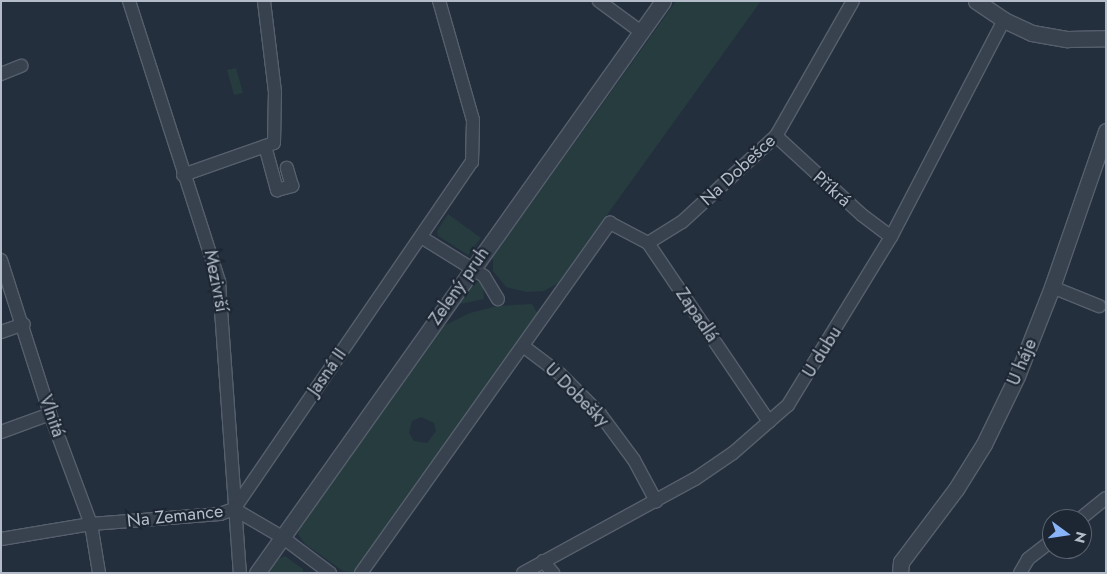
<!DOCTYPE html>
<meta charset="utf-8">
<style>
body{margin:0}
#map{position:relative;width:1107px;height:574px;overflow:hidden;background:#242f3e;font-family:Jost,sans-serif}
div>[style]{position:absolute}
.green>*{inset:0;background:#263c3f}
.roads{filter:drop-shadow(1px 0 #565f6c) drop-shadow(-1px 0 #565f6c) drop-shadow(0 1px #565f6c) drop-shadow(0 -1px #565f6c)}
.minor>*{height:12px;margin:-6px;padding:0 6px;transform-origin:6px;border-radius:6px;background:#38414e}
.tertiary>*{height:15px;margin:-7.5px;padding:0 7.5px;transform-origin:7.5px;border-radius:7.5px;background:#38414e}
span{translate:-50% -50%;white-space:nowrap;text-align:center;line-height:1.15;-webkit-text-stroke:4.5px #1d2633;paint-order:stroke}
.street-label{font-size:18px;color:#b4bcc9}
.frame{position:absolute;inset:0;border:2px solid #b4bcc9;pointer-events:none}
.north{position:absolute;left:1042px;top:509px;width:50px;height:50px;box-sizing:border-box;background:#1d2633;border:1px solid #59626f;border-radius:50%;rotate:104deg;font-size:14px;font-weight:700;line-height:20px;text-align:center;color:#b4bcc9}
.north::after{content:'';display:block;margin:auto;width:18px;height:22px;background:#8ab4f8;clip-path:polygon(50% 0,100% 100%,50% 72%,0 100%)}
</style>
<div id="map">
<div class="green">
<i style="clip-path:polygon(676px 1px,761px 1px,558px 283px,544px 291px,527px 292px,506px 287px,493px 271px,493px 257px)"></i>
<i style="clip-path:polygon(236px 68px,243px 93px,234px 95px,227px 70px)"></i>
<i style="clip-path:polygon(448px 214px,481px 238px,468px 255px,438px 236px,437px 231px)"></i>
<i style="clip-path:polygon(472px 282px,480px 282px,483px 286px,484px 299px,460px 304px)"></i>
<i style="clip-path:polygon(evenodd,532px 304px,538px 314px,354px 572px,343px 571px,305px 544px,298px 534px,301px 524px,435px 330px,470px 313px,497px 306px,532px 304px,421px 417px,434px 423px,436px 431px,427px 443px,414px 441px,409px 433px,412px 421px,421px 417px)"></i>
<i style="clip-path:polygon(285px 556px,303px 569px,303px 573px,268px 573px,278px 559px)"></i>
</div>
<div class="roads">
<div class="minor">
<i style="left:129px;top:1px;width:295px;rotate:72.2deg"></i>
<i style="left:219px;top:282px;width:292px;rotate:85.9deg"></i>
<i style="left:599px;top:1px;width:52px;rotate:36.4deg"></i>
<i style="left:1px;top:74px;width:22px;rotate:-22deg"></i>
<i style="left:776px;top:136px;width:117px;rotate:42.6deg"></i>
<i style="left:862px;top:215px;width:36px;rotate:37deg"></i>
<i style="left:265px;top:146px;width:46px;rotate:74.7deg"></i>
<i style="left:277px;top:190px;width:16px;rotate:-15deg"></i>
<i style="left:292px;top:186px;width:19px;rotate:-106deg"></i>
<i style="left:183px;top:175px;width:96px;rotate:-19.4deg"></i>
<i style="left:274px;top:143px;width:51px;rotate:-88.9deg"></i>
<i style="left:275px;top:92px;width:92px;rotate:-96.9deg"></i>
<i style="left:421px;top:237px;width:74px;rotate:31.8deg"></i>
<i style="left:484px;top:276px;width:27px;rotate:59deg"></i>
<i style="left:648px;top:243px;width:40px;rotate:-32deg"></i>
<i style="left:682px;top:222px;width:127px;rotate:-42.5deg"></i>
<i style="left:776px;top:136px;width:155px;rotate:-60.3deg"></i>
<i style="left:1px;top:260px;width:162px;rotate:72.3deg"></i>
<i style="left:50px;top:414px;width:117px;rotate:69.6deg"></i>
<i style="left:91px;top:524px;width:50px;rotate:80.7deg"></i>
<i style="left:1052px;top:287px;width:51px;rotate:22deg"></i>
<i style="left:1px;top:332px;width:24px;rotate:-19deg"></i>
<i style="left:523px;top:346px;width:46px;rotate:37.1deg"></i>
<i style="left:560px;top:374px;width:57px;rotate:45deg"></i>
<i style="left:600px;top:414px;width:57px;rotate:53.5deg"></i>
<i style="left:634px;top:460px;width:47px;rotate:61.8deg"></i>
<i style="left:1px;top:432px;width:52px;rotate:-20.2deg"></i>
<i style="left:234px;top:509px;width:421px;rotate:-55.6deg"></i>
<i style="left:472px;top:162px;width:42px;rotate:-88.6deg"></i>
<i style="left:473px;top:120px;width:124px;rotate:-105.9deg"></i>
<i style="left:1080px;top:519px;width:33px;rotate:-39deg"></i>
<i style="left:1px;top:539px;width:91px;rotate:-9.5deg"></i>
<i style="left:91px;top:524px;width:129px;rotate:-4.4deg"></i>
<i style="left:220px;top:514px;width:15px;rotate:-20deg"></i>
<i style="left:234px;top:509px;width:56px;rotate:30.3deg"></i>
<i style="left:282px;top:537px;width:60px;rotate:36.9deg"></i>
<i style="left:543px;top:561px;width:16px;rotate:50deg"></i>
<i style="left:361px;top:573px;width:430px;rotate:-54.6deg"></i>
<i style="left:610px;top:223px;width:43px;rotate:27.8deg"></i>
<i style="left:648px;top:243px;width:216px;rotate:55.9deg"></i>
<i style="left:523px;top:573px;width:196px;rotate:-28.7deg"></i>
<i style="left:695px;top:479px;width:46px;rotate:-34.4deg"></i>
<i style="left:733px;top:453px;width:73px;rotate:-41.1deg"></i>
<i style="left:788px;top:405px;width:197px;rotate:-58.5deg"></i>
<i style="left:891px;top:237px;width:245px;rotate:-62.5deg"></i>
<i style="left:1020px;top:573px;width:16px;rotate:-60deg"></i>
<i style="left:1028px;top:559px;width:31px;rotate:-38deg"></i>
</div>
<div class="tertiary">
<i style="left:976px;top:1px;width:34px;rotate:34deg"></i>
<i style="left:1004px;top:20px;width:31px;rotate:25deg"></i>
<i style="left:1032px;top:33px;width:36px;rotate:10deg"></i>
<i style="left:1067px;top:39px;width:39px;rotate:-1deg"></i>
<i style="left:257px;top:573px;width:701px;rotate:-54.63deg"></i>
<i style="left:900px;top:573px;width:11px;rotate:-85deg"></i>
<i style="left:901px;top:562px;width:91px;rotate:-53deg"></i>
<i style="left:956px;top:489px;width:53px;rotate:-58.1deg"></i>
<i style="left:984px;top:444px;width:76px;rotate:-64.1deg"></i>
<i style="left:1017px;top:376px;width:96px;rotate:-68.5deg"></i>
<i style="left:1052px;top:287px;width:165px;rotate:-70.9deg"></i>
</div>
</div>
<div class="street-label">
<span style="left:738px;top:170px;rotate:-43deg">Na Dobešce</span>
<span style="left:832px;top:189px;rotate:41deg">Příkrá</span>
<span style="left:216px;top:281px;rotate:79deg">Mezivrší</span>
<span style="left:459px;top:286px;rotate:-55deg">Zelený pruh</span>
<span style="left:697px;top:315px;rotate:56deg">Zapadlá</span>
<span style="left:822px;top:352px;rotate:-58deg">U dubu</span>
<span style="left:1022px;top:362px;rotate:-67deg">U háje</span>
<span style="left:327px;top:372px;rotate:-55deg">Jasná II</span>
<span style="left:577px;top:395px;rotate:45deg">U Dobešky</span>
<span style="left:52px;top:416px;rotate:71deg">Vlnitá</span>
<span style="left:175px;top:516px;rotate:-6deg">Na Zemance</span>
</div>
<div class="frame"></div>
<div class="north">N</div>
</div>
